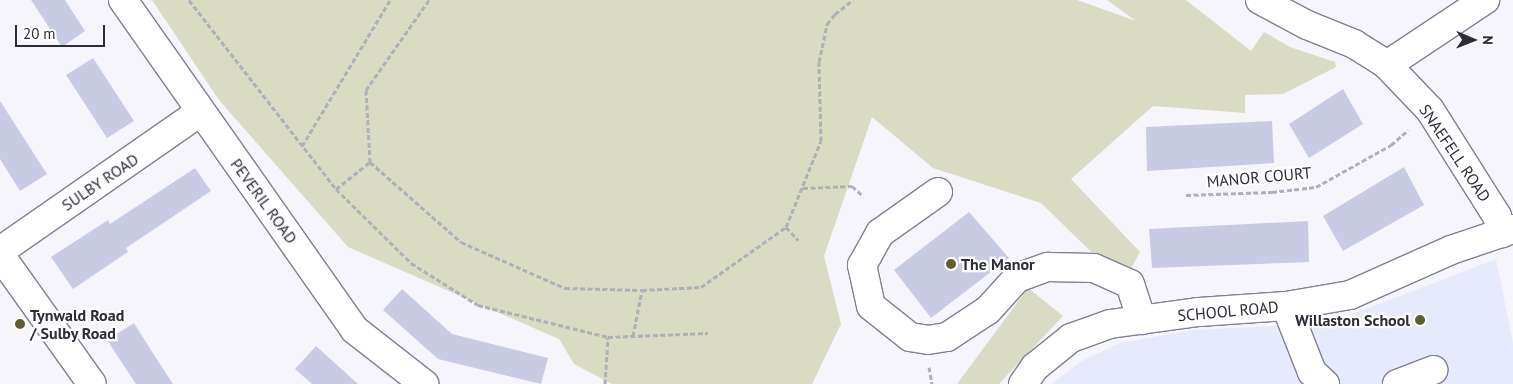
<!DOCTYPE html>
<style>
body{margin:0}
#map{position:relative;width:1513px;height:384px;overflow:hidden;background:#f5f5fb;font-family:"PT Sans",sans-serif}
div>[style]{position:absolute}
.built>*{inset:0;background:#e7e9fd}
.green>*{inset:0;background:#dadbc3}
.building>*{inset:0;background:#c9cbe4}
.path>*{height:3px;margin-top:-1.5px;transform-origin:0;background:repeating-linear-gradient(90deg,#afafb7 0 5px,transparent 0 7.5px)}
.roads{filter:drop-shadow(1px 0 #7e8097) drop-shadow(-1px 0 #7e8097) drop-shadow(0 1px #7e8097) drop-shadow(0 -1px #7e8097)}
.minor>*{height:28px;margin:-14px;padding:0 14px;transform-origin:14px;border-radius:14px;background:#fff}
.dots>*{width:14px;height:14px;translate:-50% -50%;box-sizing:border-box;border:2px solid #fff;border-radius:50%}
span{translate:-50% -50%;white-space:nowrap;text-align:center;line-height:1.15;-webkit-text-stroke:4.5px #fff;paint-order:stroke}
.street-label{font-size:16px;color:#2b2c36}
.poi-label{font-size:16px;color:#2b2c36;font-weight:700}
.left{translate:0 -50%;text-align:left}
.right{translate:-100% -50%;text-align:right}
.north{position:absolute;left:1448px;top:15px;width:50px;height:50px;-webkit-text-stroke:4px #fff;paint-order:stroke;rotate:91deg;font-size:14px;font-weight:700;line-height:20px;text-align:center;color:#2b2c36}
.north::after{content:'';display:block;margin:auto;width:18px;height:22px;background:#2b2c36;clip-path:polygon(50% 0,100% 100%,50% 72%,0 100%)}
.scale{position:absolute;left:15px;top:25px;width:90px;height:22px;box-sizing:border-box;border:2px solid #2b2c36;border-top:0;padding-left:6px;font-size:15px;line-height:18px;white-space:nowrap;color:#2b2c36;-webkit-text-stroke:4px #fff;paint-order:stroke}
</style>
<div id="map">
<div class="built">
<i style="clip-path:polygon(1496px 259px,1513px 343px,1513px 384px,1051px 384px,1082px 361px,1120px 343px,1193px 330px,1317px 324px,1348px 316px)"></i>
</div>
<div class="green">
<i style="clip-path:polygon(152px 0,1077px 0,1136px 21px,1107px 0,1186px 0,1251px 51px,1264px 32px,1290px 47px,1335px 62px,1336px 67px,1283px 94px,1245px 95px,1245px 113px,1153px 106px,1071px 179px,1140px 252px,1123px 283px,1041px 203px,933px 168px,872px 117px,824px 256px,841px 324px,812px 384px,612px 384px,574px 364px,559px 339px,348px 247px,219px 100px)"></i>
<i style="clip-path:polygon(1028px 288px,1063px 316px,999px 384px,957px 384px)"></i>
</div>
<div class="building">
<i style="clip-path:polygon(31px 0,65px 0,85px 31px,62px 47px)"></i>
<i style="clip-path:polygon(93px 58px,134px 121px,107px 138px,66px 75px)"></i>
<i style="clip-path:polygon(1343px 89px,1363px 124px,1309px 158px,1289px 124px)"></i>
<i style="clip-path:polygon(0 101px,47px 174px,20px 191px,0 159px)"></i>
<i style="clip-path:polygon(1272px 121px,1274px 163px,1147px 171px,1146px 127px)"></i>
<i style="clip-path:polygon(1404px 167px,1424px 205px,1343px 251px,1323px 216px)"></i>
<i style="clip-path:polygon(195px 168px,211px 191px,126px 248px,128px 252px,73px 289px,51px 257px,108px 220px,110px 224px)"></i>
<i style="clip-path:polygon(969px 212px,1009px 258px,931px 318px,894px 270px)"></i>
<i style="clip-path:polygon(1308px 221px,1309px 262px,1152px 268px,1149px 229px)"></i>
<i style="clip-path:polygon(402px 289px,452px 334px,548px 358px,541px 384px,438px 359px,383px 310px)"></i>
<i style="clip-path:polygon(134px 323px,154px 355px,173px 384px,136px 384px,107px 340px)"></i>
<i style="clip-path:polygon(316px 346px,358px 384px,312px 384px,295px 369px)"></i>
</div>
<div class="path">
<i style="left:189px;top:0;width:239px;rotate:52.1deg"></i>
<i style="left:336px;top:189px;width:105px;rotate:44.6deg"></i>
<i style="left:411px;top:263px;width:79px;rotate:32.1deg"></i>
<i style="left:478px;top:305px;width:134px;rotate:13.8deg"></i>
<i style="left:608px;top:337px;width:100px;rotate:-2.3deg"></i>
<i style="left:429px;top:0;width:110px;rotate:125deg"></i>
<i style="left:366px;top:90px;width:72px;rotate:86.8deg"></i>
<i style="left:370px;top:162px;width:121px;rotate:41.3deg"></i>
<i style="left:461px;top:242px;width:114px;rotate:23.9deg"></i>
<i style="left:565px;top:288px;width:77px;rotate:1.5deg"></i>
<i style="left:642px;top:290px;width:59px;rotate:-2.9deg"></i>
<i style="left:701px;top:287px;width:104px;rotate:-35.2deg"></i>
<i style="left:786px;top:227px;width:18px;rotate:47deg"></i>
<i style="left:302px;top:146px;width:170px;rotate:-58.9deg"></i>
<i style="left:803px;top:188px;width:49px;rotate:-2.3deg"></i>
<i style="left:852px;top:186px;width:15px;rotate:42deg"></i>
<i style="left:336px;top:189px;width:43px;rotate:-38.5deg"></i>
<i style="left:1186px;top:195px;width:86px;rotate:-2deg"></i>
<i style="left:1272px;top:192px;width:44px;rotate:-6.5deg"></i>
<i style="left:1316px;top:187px;width:86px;rotate:-29.2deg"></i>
<i style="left:1391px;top:145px;width:23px;rotate:-41deg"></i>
<i style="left:786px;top:227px;width:93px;rotate:-67.9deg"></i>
<i style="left:821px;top:141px;width:79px;rotate:-91.5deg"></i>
<i style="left:819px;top:62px;width:39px;rotate:-78deg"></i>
<i style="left:827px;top:24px;width:13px;rotate:-51deg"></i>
<i style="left:835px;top:14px;width:23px;rotate:-38deg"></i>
<i style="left:633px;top:336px;width:47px;rotate:-78.9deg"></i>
<i style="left:929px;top:367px;width:17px;rotate:80deg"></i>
<i style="left:605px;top:384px;width:47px;rotate:-86.3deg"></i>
</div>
<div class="roads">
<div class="minor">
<i style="left:123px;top:0;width:403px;rotate:54.9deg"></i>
<i style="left:355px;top:330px;width:88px;rotate:38deg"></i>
<i style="left:1260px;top:0;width:53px;rotate:28deg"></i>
<i style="left:1307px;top:25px;width:51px;rotate:22deg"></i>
<i style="left:1354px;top:44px;width:39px;rotate:32deg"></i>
<i style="left:1387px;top:65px;width:62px;rotate:46.3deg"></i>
<i style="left:1430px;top:110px;width:125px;rotate:57.7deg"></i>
<i style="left:1497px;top:216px;width:18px;rotate:74deg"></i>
<i style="left:1387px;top:65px;width:118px;rotate:-33.6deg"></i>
<i style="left:938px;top:192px;width:71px;rotate:144.7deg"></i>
<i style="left:880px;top:233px;width:37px;rotate:119deg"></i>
<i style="left:862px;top:265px;width:42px;rotate:77.6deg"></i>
<i style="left:871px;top:306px;width:50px;rotate:38.5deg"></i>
<i style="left:910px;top:337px;width:18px;rotate:9deg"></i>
<i style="left:928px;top:340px;width:19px;rotate:-9deg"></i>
<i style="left:947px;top:337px;width:49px;rotate:-33.4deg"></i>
<i style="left:988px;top:310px;width:43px;rotate:-47.8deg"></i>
<i style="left:1017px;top:278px;width:33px;rotate:-20deg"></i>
<i style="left:1048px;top:267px;width:46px;rotate:1.2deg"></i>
<i style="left:1094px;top:268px;width:39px;rotate:24deg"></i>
<i style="left:1130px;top:284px;width:38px;rotate:72deg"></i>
<i style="left:0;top:251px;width:244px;rotate:-34.8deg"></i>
<i style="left:0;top:255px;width:158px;rotate:54.5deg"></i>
<i style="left:1286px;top:306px;width:71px;rotate:68.5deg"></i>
<i style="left:1312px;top:372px;width:18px;rotate:43deg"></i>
<i style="left:1023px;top:384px;width:21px;rotate:-55deg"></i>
<i style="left:1035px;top:367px;width:46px;rotate:-38.9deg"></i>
<i style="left:1071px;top:338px;width:41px;rotate:-19.7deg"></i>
<i style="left:1110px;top:324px;width:90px;rotate:-7.7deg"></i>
<i style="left:1199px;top:312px;width:87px;rotate:-3.9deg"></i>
<i style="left:1286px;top:306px;width:65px;rotate:-9.8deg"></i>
<i style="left:1350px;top:295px;width:111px;rotate:-24deg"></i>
<i style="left:1451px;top:250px;width:65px;rotate:-18.7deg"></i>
<i style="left:1397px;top:384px;width:39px;rotate:-21deg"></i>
</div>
</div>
<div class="dots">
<i style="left:951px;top:264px;background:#5e5f2c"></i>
<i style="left:1420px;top:320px;background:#5e5f2c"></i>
<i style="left:20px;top:324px;background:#5e5f2c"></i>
</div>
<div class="street-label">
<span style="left:1455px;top:153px;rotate:56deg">SNAEFELL ROAD</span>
<span style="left:1259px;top:177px;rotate:-5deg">MANOR COURT</span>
<span style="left:100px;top:182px;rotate:-34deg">SULBY ROAD</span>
<span style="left:264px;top:201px;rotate:54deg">PEVERIL ROAD</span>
<span style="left:1228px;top:311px;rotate:-5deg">SCHOOL ROAD</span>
</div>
<div class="poi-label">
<span class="left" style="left:961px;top:264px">The Manor</span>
<span class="left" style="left:30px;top:324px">Tynwald Road<br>/ Sulby Road</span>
<span class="right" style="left:1410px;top:320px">Willaston School</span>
</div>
<div class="north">N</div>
<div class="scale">20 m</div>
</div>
